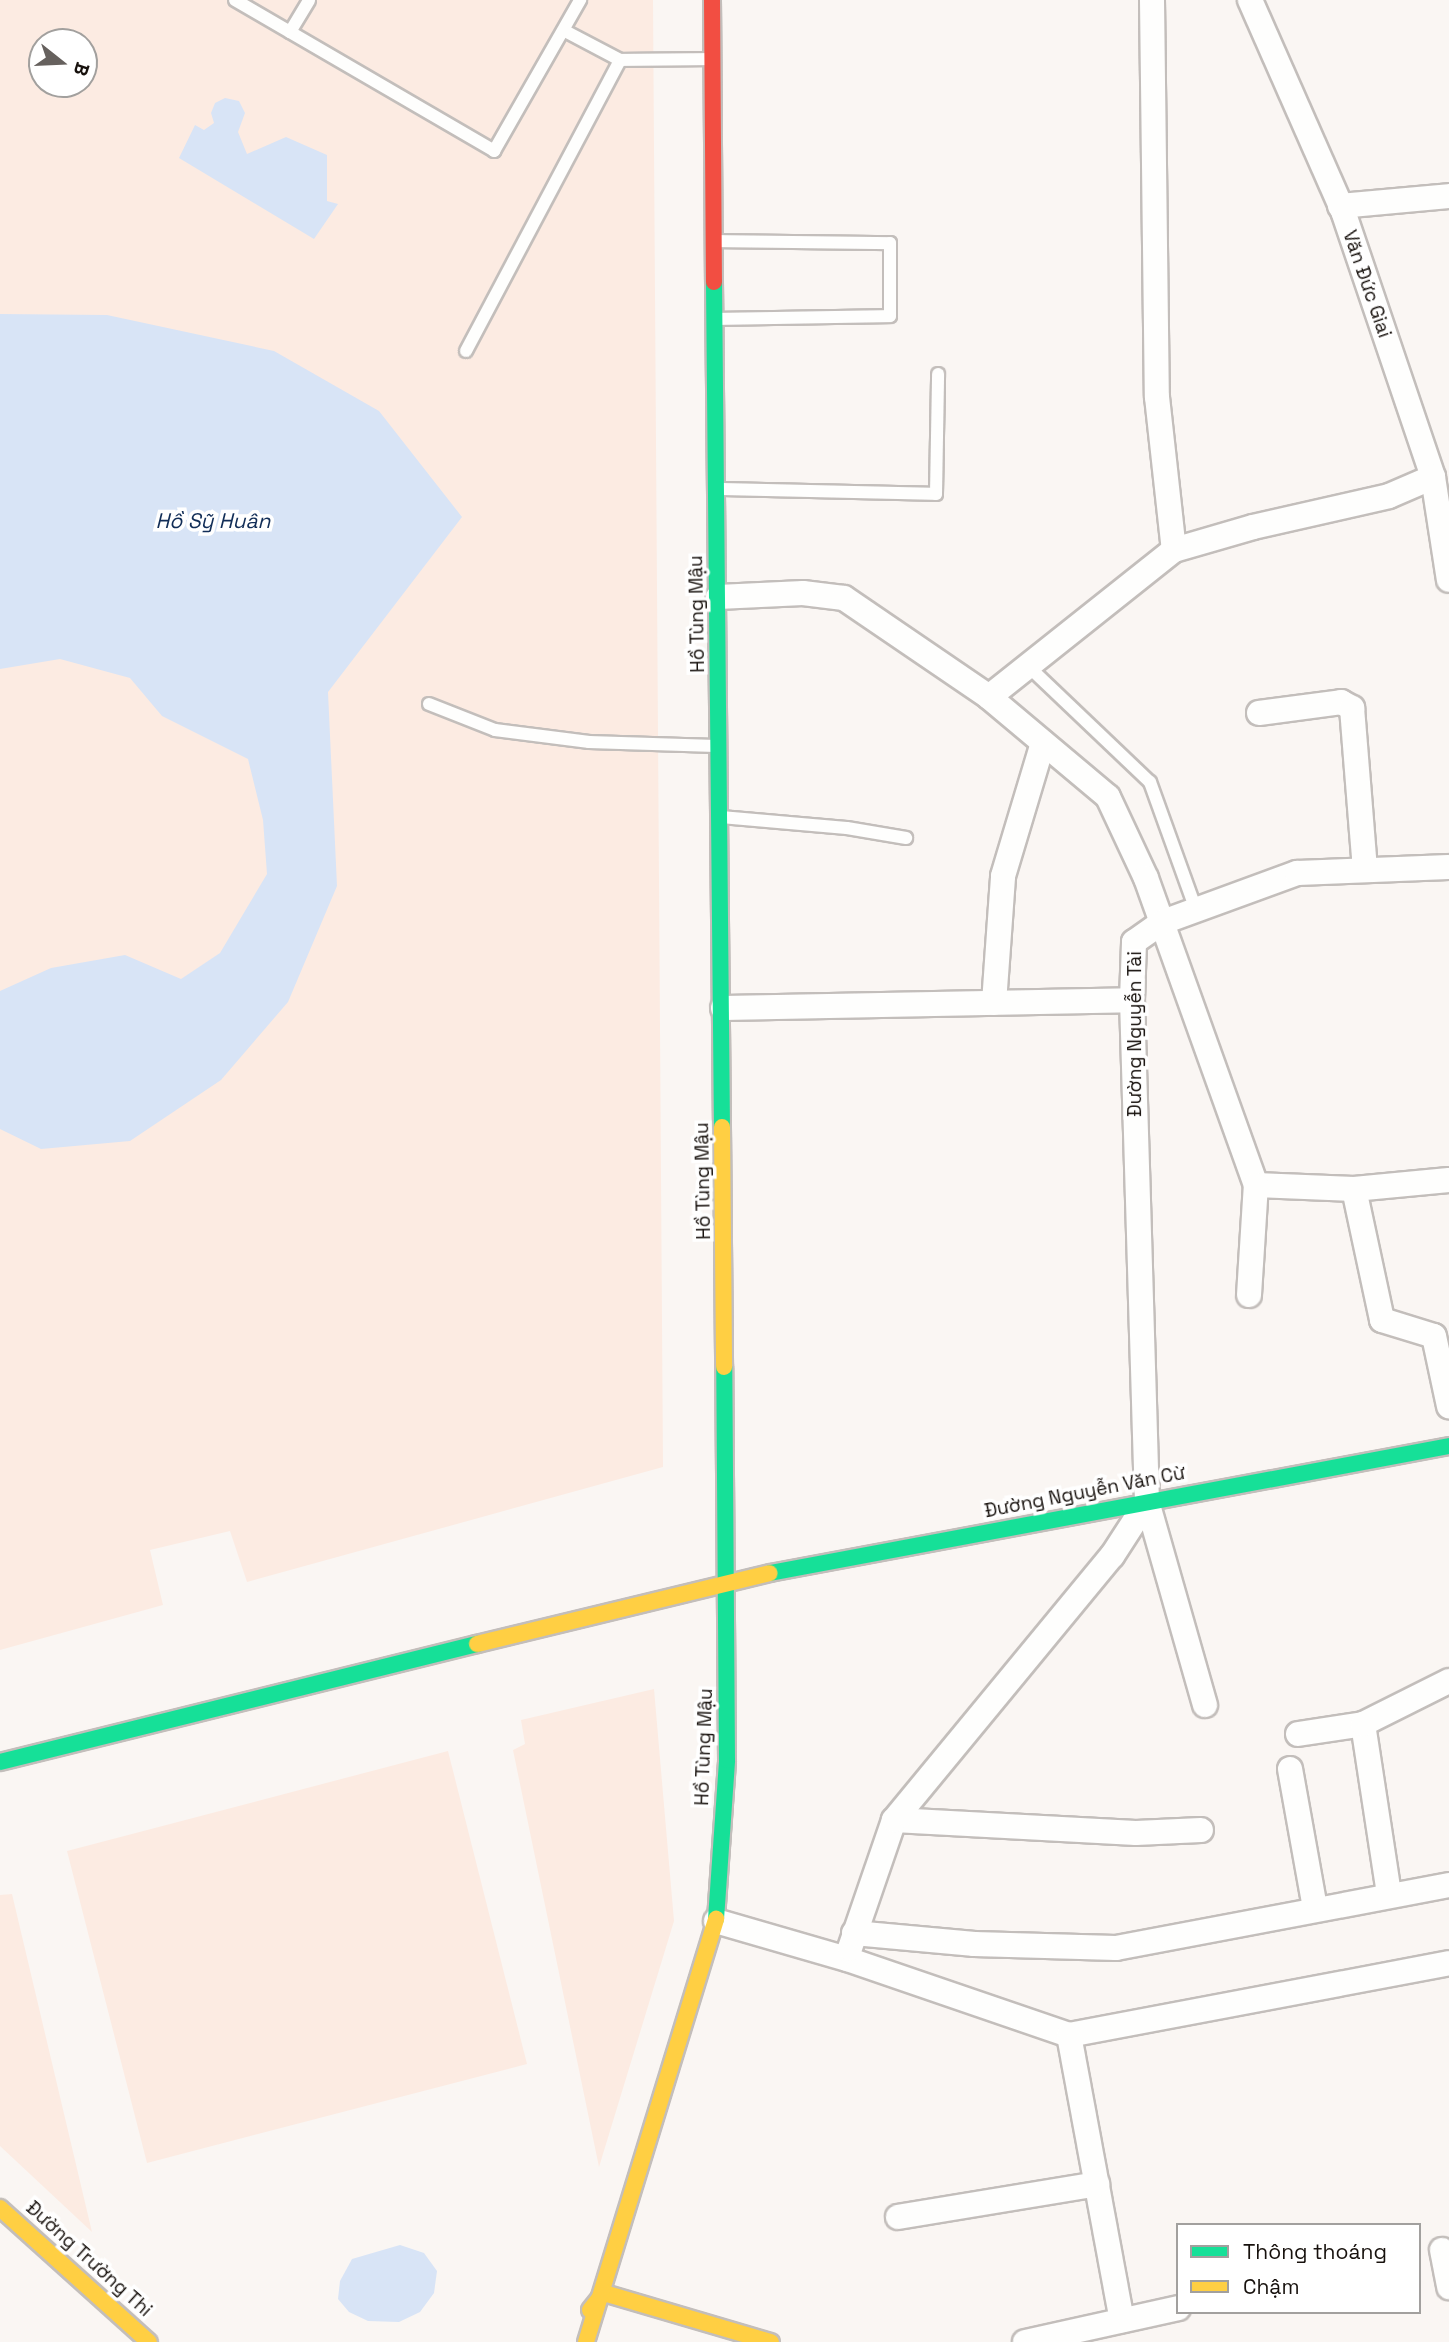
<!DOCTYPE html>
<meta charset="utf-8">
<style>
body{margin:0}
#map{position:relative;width:1449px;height:2342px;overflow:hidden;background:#faf6f3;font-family:"Space Grotesk",sans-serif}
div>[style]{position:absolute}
.green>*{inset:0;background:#fcebe2}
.water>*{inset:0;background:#d8e4f6}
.roads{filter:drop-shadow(2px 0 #c3bebb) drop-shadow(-2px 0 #c3bebb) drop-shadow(0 2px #c3bebb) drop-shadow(0 -2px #c3bebb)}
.lane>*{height:12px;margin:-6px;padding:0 6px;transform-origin:6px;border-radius:6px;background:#fefefd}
.street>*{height:24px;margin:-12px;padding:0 12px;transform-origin:12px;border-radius:12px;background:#fefefd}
.fast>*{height:16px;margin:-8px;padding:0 8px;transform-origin:8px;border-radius:8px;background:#16e098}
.slow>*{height:16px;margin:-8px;padding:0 8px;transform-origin:8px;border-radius:8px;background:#ffcf43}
.jam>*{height:16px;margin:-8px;padding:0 8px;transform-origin:8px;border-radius:8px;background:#f24e42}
span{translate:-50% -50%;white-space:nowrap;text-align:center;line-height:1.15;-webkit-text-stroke:7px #fff;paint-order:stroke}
.street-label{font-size:19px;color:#17110d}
.water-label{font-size:21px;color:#112d57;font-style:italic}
.legend{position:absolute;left:1176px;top:2223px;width:245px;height:91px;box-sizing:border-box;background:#fff;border:2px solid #a2a09e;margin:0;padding:9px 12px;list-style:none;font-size:21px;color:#17110d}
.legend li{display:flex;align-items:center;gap:14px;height:35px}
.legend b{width:35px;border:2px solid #a2a09e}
.north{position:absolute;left:28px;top:28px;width:70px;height:70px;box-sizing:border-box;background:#fff;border:2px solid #a2a09e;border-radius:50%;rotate:108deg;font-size:19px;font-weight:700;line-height:28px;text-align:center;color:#17110d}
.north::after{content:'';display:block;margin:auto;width:24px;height:32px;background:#66615e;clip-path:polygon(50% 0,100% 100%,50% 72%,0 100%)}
</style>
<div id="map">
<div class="green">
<i style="clip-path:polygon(evenodd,0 0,653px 0,663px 1467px,247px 1582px,230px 1531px,150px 1550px,163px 1605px,0 1650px,0 0,42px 42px,84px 42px,84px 84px,42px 84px,42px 42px)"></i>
<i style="clip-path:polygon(654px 1689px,674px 1921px,599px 2167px,513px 1750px,525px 1744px,521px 1720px)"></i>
<i style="clip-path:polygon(448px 1751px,527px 2064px,147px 2163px,67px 1851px)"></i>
<i style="clip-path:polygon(12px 1894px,92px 2232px,0 2146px,0 1895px)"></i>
</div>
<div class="water">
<i style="clip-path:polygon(225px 98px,239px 101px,245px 113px,238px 132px,247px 154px,286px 137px,327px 155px,327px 201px,338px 204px,314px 239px,179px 158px,195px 125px,204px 130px,214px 123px,211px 113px,215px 103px)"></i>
<i style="clip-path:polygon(0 314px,107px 315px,274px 351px,379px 411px,462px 517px,328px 692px,337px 886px,288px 1002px,221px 1080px,130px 1141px,41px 1149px,0 1129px,0 991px,51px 968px,125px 955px,181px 979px,220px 953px,267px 874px,263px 820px,248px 759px,162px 716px,130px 678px,60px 659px,0 669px)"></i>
<i style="clip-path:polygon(400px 2245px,424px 2253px,437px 2271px,434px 2293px,420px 2312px,399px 2322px,368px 2321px,349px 2312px,338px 2299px,340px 2281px,352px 2259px)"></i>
</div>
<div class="roads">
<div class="lane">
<i style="left:235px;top:0;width:300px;rotate:30.2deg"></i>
<i style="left:494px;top:151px;width:174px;rotate:-60.3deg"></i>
<i style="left:565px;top:31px;width:62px;rotate:27.8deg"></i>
<i style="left:290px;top:32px;width:37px;rotate:-59deg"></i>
<i style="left:716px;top:241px;width:174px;rotate:0.7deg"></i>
<i style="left:890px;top:243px;width:73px;rotate:90deg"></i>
<i style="left:890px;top:316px;width:171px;rotate:179deg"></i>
<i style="left:466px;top:351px;width:329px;rotate:-62.1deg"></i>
<i style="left:620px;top:60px;width:91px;rotate:-0.6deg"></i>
<i style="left:717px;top:489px;width:219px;rotate:1.3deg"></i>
<i style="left:936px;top:494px;width:120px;rotate:-89deg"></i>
<i style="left:1028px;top:666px;width:168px;rotate:43.6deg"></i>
<i style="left:1150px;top:782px;width:136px;rotate:70.2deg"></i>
<i style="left:429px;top:704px;width:71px;rotate:21.5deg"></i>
<i style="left:495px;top:730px;width:95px;rotate:7.3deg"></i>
<i style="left:589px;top:742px;width:127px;rotate:1.8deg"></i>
<i style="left:721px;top:817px;width:126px;rotate:5deg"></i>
<i style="left:847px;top:828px;width:60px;rotate:9.6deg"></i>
</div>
<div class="street">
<i style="left:1152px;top:0;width:397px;rotate:89.3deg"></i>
<i style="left:1157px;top:397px;width:154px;rotate:83.7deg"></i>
<i style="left:1250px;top:0;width:231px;rotate:66.2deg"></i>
<i style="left:1343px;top:211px;width:281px;rotate:71.3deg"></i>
<i style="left:1433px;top:477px;width:104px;rotate:81.2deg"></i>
<i style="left:1340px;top:206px;width:109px;rotate:-5.2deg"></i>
<i style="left:718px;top:597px;width:85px;rotate:-2.7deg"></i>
<i style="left:803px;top:593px;width:41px;rotate:7deg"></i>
<i style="left:844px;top:598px;width:176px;rotate:34.3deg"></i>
<i style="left:989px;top:697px;width:155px;rotate:40deg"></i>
<i style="left:1108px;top:797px;width:89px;rotate:64.9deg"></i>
<i style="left:1146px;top:878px;width:326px;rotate:70.3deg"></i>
<i style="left:1256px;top:1185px;width:98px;rotate:2.3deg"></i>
<i style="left:1354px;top:1189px;width:95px;rotate:-5.4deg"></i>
<i style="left:989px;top:697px;width:236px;rotate:-38.5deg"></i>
<i style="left:1174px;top:550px;width:82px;rotate:-16.2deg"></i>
<i style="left:1253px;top:527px;width:139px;rotate:-12.8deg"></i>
<i style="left:1389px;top:496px;width:48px;rotate:-23.4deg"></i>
<i style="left:1259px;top:713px;width:83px;rotate:-7.6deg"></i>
<i style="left:1341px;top:702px;width:13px;rotate:29deg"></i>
<i style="left:1352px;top:708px;width:162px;rotate:85.4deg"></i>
<i style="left:994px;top:1003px;width:127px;rotate:-85.9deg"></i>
<i style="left:1003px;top:876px;width:139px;rotate:-73.3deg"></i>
<i style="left:723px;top:1008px;width:409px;rotate:-1.1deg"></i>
<i style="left:1354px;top:1189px;width:134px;rotate:77.9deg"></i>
<i style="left:1382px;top:1320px;width:54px;rotate:17.1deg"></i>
<i style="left:1434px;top:1336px;width:72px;rotate:77.9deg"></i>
<i style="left:1249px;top:1295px;width:110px;rotate:-86.4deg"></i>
<i style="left:1205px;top:1705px;width:211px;rotate:-105.9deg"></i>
<i style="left:1147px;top:1502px;width:502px;rotate:-91.71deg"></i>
<i style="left:1132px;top:1000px;width:58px;rotate:-88deg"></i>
<i style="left:1134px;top:942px;width:35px;rotate:-35deg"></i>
<i style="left:1163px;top:922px;width:143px;rotate:-20.1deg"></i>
<i style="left:1297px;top:873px;width:152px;rotate:-2.3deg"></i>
<i style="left:1363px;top:1724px;width:172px;rotate:81.3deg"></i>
<i style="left:1298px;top:1734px;width:66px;rotate:-8.7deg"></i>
<i style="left:1363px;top:1724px;width:96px;rotate:-26.6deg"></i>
<i style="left:1290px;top:1769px;width:141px;rotate:79.8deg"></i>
<i style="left:894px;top:1820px;width:242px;rotate:3.1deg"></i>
<i style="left:1136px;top:1833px;width:65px;rotate:-2.6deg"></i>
<i style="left:716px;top:1921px;width:136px;rotate:16.2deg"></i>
<i style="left:847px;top:1959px;width:235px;rotate:18.9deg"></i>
<i style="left:1069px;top:2035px;width:387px;rotate:-10.7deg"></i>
<i style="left:854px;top:1933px;width:121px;rotate:5.2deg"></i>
<i style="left:974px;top:1944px;width:142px;rotate:1.6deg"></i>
<i style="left:1116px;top:1948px;width:339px;rotate:-10.7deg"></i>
<i style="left:850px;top:1948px;width:135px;rotate:-71deg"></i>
<i style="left:894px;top:1820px;width:342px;rotate:-50.5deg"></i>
<i style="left:1112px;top:1556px;width:64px;rotate:-57.1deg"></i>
<i style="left:1069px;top:2035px;width:290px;rotate:79.5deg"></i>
<i style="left:898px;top:2217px;width:202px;rotate:-9.4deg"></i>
<i style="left:1442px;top:2250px;width:38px;rotate:79deg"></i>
<i style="left:1025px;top:2342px;width:157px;rotate:-12.5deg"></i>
</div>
<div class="fast">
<i style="left:714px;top:282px;width:845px;rotate:89.46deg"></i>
<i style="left:770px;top:1573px;width:691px;rotate:-10.59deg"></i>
<i style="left:0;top:1762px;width:491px;rotate:-13.9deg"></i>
<i style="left:716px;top:1919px;width:159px;rotate:-86deg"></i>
<i style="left:727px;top:1760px;width:393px;rotate:-90.4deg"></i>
</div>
<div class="slow">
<i style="left:722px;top:1127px;width:240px;rotate:89.5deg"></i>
<i style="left:477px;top:1644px;width:301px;rotate:-13.6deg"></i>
<i style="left:0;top:2208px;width:200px;rotate:42deg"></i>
<i style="left:590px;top:2310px;width:22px;rotate:-51deg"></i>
<i style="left:604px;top:2293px;width:174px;rotate:16.4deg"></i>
<i style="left:586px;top:2342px;width:443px;rotate:-72.9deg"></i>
</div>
<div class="jam">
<i style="left:712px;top:0;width:282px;rotate:89.6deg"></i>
</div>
</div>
<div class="street-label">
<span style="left:1367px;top:284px;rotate:71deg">Văn Đức Giai</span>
<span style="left:697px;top:614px;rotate:-91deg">Hồ Tùng Mậu</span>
<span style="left:1135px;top:1034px;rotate:-90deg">Đường Nguyễn Tài</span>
<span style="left:703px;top:1181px;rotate:-91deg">Hồ Tùng Mậu</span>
<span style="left:1085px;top:1492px;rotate:-11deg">Đường Nguyễn Văn Cừ</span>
<span style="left:704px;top:1747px;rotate:-88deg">Hồ Tùng Mậu</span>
<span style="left:89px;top:2259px;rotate:42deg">Đường Trường Thi</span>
</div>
<div class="water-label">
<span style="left:213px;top:521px">Hồ Sỹ Huân</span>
</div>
<ul class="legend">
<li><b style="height:9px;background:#16e098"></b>Thông thoáng</li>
<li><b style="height:9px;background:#ffcf43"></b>Chậm</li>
</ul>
<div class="north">B</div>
</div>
